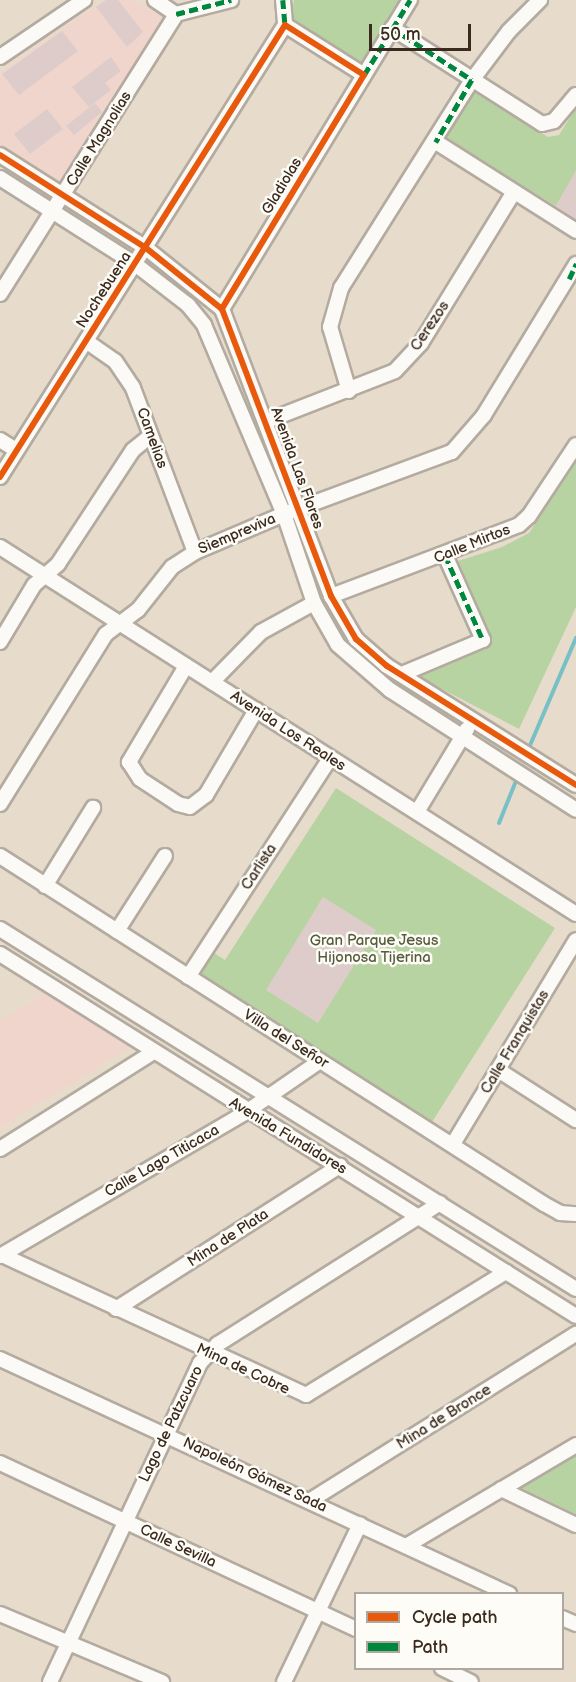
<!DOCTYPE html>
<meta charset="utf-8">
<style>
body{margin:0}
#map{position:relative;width:576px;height:1682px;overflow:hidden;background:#e7dccc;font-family:"Balsamiq Sans",sans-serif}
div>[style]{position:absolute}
.built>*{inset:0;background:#f0d5cc}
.green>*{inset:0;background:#b8d3a2}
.stream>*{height:4px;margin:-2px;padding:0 2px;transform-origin:2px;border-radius:2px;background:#77c0c6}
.building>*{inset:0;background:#deccca}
.roads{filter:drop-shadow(2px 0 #b4aba0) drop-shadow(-2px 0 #b4aba0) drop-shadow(0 2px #b4aba0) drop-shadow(0 -2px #b4aba0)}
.minor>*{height:14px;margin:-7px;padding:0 7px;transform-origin:7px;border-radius:7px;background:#fbfaf7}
.quiet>*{height:4.5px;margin-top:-2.25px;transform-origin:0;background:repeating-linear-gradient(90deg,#00873e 0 9px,transparent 0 13.5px)}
.cycleway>*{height:6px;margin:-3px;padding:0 3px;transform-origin:3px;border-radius:3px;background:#e8590c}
span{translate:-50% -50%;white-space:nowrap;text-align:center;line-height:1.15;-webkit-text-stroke:5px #fdfcf7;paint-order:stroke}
.street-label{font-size:15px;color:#3b2a1e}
.park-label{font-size:15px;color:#555b3b}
.legend{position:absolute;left:354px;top:1592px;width:210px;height:78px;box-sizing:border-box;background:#fdfcf7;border:2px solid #afa8a0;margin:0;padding:8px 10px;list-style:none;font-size:18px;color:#3b2a1e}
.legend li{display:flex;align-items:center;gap:12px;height:30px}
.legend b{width:30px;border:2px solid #afa8a0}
.scale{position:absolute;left:369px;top:24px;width:102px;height:27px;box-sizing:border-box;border:3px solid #3b2a1e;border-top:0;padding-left:8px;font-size:18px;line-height:21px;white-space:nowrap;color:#3b2a1e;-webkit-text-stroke:4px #fdfcf7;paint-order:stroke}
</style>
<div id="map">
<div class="built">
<i style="clip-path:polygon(105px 0,132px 0,167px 19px,102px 112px,61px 186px,0 147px,0 72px)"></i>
<i style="clip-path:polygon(45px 993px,130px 1047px,0 1128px,0 1020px)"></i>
</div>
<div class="green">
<i style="clip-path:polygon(294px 0,402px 0,403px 1px,361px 63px,291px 20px)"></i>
<i style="clip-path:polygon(472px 89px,548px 137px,559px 135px,576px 108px,576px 171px,556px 206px,442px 137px)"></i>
<i style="clip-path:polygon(576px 462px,576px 607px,519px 729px,413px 674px,492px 645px,455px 562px,502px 547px,529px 533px)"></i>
<i style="clip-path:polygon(336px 788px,555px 928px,432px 1122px,200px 976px,214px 953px,225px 960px)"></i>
<i style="clip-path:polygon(576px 1449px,576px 1514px,517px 1486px)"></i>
</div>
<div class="stream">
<i style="left:528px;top:750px;width:122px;rotate:-66.8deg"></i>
<i style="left:499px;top:823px;width:51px;rotate:-68deg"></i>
</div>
<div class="building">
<i style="clip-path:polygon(106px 0,118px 0,143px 32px,127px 47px,96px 7px)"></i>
<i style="clip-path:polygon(62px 31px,78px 51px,19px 95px,2px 74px)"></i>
<i style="clip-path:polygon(111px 57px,121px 71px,105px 83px,111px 90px,89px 107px,72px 87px)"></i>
<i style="clip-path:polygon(95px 103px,102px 112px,74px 135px,66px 126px)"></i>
<i style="clip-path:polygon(47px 109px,63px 129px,30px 154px,14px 134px)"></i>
<i style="clip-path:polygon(576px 171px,576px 220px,556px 206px)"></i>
<i style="clip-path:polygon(323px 897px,376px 930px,318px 1023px,266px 990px)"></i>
</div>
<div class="roads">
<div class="minor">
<i style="left:155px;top:0;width:25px;rotate:34deg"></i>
<i style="left:176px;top:14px;width:57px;rotate:-14.3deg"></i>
<i style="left:283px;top:0;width:25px;rotate:85deg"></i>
<i style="left:285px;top:25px;width:93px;rotate:32.3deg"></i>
<i style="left:392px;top:28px;width:178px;rotate:32.6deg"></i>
<i style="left:542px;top:124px;width:12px;rotate:-14deg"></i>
<i style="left:554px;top:121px;width:34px;rotate:-50deg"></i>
<i style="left:0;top:57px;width:102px;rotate:-34.2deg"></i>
<i style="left:436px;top:142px;width:166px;rotate:32.4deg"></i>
<i style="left:0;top:155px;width:173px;rotate:32.5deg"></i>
<i style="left:146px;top:248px;width:97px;rotate:38.8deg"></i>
<i style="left:222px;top:309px;width:307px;rotate:69.2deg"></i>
<i style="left:331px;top:596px;width:50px;rotate:59.8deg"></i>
<i style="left:356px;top:639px;width:41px;rotate:41.1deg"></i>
<i style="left:387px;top:666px;width:223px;rotate:32.2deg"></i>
<i style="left:0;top:178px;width:160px;rotate:32.5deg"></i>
<i style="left:135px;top:264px;width:67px;rotate:37.7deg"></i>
<i style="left:188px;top:305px;width:26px;rotate:51deg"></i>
<i style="left:204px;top:325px;width:205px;rotate:67.1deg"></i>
<i style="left:284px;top:514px;width:94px;rotate:71.4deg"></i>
<i style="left:314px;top:603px;width:48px;rotate:60.3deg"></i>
<i style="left:338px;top:645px;width:69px;rotate:40.9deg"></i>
<i style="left:390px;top:690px;width:221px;rotate:32.8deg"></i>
<i style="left:0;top:294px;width:331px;rotate:-57.8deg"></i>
<i style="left:222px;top:309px;width:362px;rotate:-58.7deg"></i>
<i style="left:86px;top:341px;width:35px;rotate:35deg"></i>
<i style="left:115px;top:361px;width:32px;rotate:56deg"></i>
<i style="left:133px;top:388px;width:175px;rotate:69.3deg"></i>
<i style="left:349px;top:391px;width:67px;rotate:-106.5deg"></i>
<i style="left:330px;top:327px;width:41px;rotate:-74.2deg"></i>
<i style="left:341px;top:288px;width:246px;rotate:-57.8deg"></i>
<i style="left:472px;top:80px;width:61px;rotate:-52.9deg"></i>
<i style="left:509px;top:31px;width:44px;rotate:-45deg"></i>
<i style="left:267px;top:421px;width:137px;rotate:-21.3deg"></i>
<i style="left:395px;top:371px;width:38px;rotate:-47deg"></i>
<i style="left:421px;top:343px;width:177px;rotate:-58.4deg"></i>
<i style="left:0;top:440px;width:19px;rotate:32deg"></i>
<i style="left:0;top:477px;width:534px;rotate:-57.77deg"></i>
<i style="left:0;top:547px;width:683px;rotate:32.5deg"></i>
<i style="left:331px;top:596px;width:201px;rotate:-20.7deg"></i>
<i style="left:519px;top:525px;width:13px;rotate:-42deg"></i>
<i style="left:529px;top:516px;width:85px;rotate:-56.5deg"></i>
<i style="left:0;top:642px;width:66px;rotate:-59.2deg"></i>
<i style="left:34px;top:585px;width:32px;rotate:-41deg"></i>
<i style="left:58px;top:564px;width:136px;rotate:-56.7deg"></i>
<i style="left:133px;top:450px;width:22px;rotate:-39deg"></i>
<i style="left:186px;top:666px;width:112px;rotate:120.7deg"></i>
<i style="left:129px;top:762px;width:20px;rotate:57deg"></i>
<i style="left:140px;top:779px;width:45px;rotate:33.3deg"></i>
<i style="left:178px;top:804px;width:12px;rotate:14deg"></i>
<i style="left:190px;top:807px;width:20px;rotate:-37deg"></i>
<i style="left:206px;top:795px;width:99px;rotate:-59.5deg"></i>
<i style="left:402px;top:674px;width:88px;rotate:-22.8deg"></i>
<i style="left:483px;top:640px;width:93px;rotate:-114.1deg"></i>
<i style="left:212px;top:682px;width:70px;rotate:-45.6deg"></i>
<i style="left:261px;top:632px;width:60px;rotate:-28.7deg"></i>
<i style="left:0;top:804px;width:200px;rotate:-58.1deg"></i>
<i style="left:106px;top:634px;width:40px;rotate:-37deg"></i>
<i style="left:138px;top:610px;width:55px;rotate:-51.7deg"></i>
<i style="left:172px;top:567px;width:27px;rotate:-33deg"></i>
<i style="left:195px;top:552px;width:97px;rotate:-23.1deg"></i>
<i style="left:284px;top:514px;width:179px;rotate:-20.3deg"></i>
<i style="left:452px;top:452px;width:49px;rotate:-49.1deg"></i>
<i style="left:484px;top:415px;width:177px;rotate:-58.6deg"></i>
<i style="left:417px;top:812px;width:97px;rotate:-58.9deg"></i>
<i style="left:0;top:856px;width:646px;rotate:32.61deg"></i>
<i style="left:544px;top:1204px;width:18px;rotate:29deg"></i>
<i style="left:560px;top:1213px;width:16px;rotate:4deg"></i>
<i style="left:45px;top:886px;width:92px;rotate:-58.4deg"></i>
<i style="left:0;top:929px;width:679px;rotate:32.01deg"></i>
<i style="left:117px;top:931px;width:89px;rotate:-57.4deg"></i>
<i style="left:0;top:954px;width:680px;rotate:32.15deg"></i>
<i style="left:188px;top:977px;width:261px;rotate:-57deg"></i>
<i style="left:498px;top:1070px;width:93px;rotate:32.7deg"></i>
<i style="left:453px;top:1144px;width:238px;rotate:-58.9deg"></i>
<i style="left:0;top:1149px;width:180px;rotate:-32.3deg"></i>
<i style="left:2px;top:1255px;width:335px;rotate:24.7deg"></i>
<i style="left:306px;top:1395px;width:235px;rotate:-31.6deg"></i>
<i style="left:0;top:1256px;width:285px;rotate:-30.3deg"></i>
<i style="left:246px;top:1112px;width:90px;rotate:-34.6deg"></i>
<i style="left:116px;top:1309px;width:266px;rotate:-32.6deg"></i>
<i style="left:0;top:1359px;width:561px;rotate:24.78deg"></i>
<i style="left:0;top:1463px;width:393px;rotate:25deg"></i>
<i style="left:501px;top:1489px;width:83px;rotate:25.6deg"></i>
<i style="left:311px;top:1500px;width:313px;rotate:-32.1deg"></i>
<i style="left:406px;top:1546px;width:198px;rotate:-30.7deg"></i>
<i style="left:0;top:1614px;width:176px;rotate:22.8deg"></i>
<i style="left:562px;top:1618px;width:15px;rotate:23deg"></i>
<i style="left:442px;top:1668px;width:32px;rotate:26deg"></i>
<i style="left:50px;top:1682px;width:353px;rotate:-64.8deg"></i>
<i style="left:200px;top:1363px;width:26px;rotate:-47deg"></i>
<i style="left:218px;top:1344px;width:263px;rotate:-32.4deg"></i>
<i style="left:284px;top:1682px;width:175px;rotate:-64.3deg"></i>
</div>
</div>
<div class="quiet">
<i style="left:283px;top:0;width:25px;rotate:85deg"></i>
<i style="left:176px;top:14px;width:57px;rotate:-14.3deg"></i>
<i style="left:392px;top:28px;width:95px;rotate:33deg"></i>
<i style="left:472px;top:80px;width:72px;rotate:120.1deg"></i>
<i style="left:364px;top:75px;width:88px;rotate:-58.5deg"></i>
<i style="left:569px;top:279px;width:17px;rotate:-65deg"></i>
<i style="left:445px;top:555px;width:93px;rotate:65.9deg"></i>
</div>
<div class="cycleway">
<i style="left:0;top:155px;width:173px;rotate:32.5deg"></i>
<i style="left:146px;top:248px;width:97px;rotate:38.8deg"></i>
<i style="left:222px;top:309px;width:307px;rotate:69.2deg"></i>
<i style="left:331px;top:596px;width:50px;rotate:59.8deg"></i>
<i style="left:356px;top:639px;width:41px;rotate:41.1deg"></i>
<i style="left:387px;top:666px;width:223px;rotate:32.2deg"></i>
<i style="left:0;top:477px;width:534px;rotate:-57.77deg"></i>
<i style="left:285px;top:25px;width:93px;rotate:32.3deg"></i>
<i style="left:364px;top:75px;width:274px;rotate:121.3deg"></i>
</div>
<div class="street-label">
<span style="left:99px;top:139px;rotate:-58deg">Calle Magnolias</span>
<span style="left:282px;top:186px;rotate:-59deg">Gladiolas</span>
<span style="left:104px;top:290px;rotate:-57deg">Nochebuena</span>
<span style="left:430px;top:326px;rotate:-56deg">Cerezos</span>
<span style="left:152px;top:438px;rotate:70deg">Camelias</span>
<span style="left:297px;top:468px;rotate:70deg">Avenida Las Flores</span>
<span style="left:237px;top:534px;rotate:-23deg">Siempreviva</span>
<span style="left:472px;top:544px;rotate:-22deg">Calle Mirtos</span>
<span style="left:288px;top:731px;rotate:33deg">Avenida Los Reales</span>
<span style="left:259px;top:867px;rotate:-57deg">Carlista</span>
<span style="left:286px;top:1039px;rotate:32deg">Villa del Señor</span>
<span style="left:515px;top:1042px;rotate:-59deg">Calle Franquistas</span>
<span style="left:288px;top:1136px;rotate:31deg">Avenida Fundidores</span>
<span style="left:162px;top:1161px;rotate:-30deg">Calle Lago Titicaca</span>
<span style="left:228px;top:1238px;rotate:-33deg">Mina de Plata</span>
<span style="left:243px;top:1369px;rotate:25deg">Mina de Cobre</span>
<span style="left:444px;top:1417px;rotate:-32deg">Mina de Bronce</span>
<span style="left:171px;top:1424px;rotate:-64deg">Lago de Patzcuaro</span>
<span style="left:255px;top:1475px;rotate:25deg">Napoleón Gómez Sada</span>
<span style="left:178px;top:1546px;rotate:25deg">Calle Sevilla</span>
</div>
<div class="park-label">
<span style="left:374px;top:949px">Gran Parque Jesus<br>Hijonosa Tijerina</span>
</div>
<ul class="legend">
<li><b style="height:8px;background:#e8590c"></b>Cycle path</li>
<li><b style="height:8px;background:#00873e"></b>Path</li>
</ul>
<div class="scale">50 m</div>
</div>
